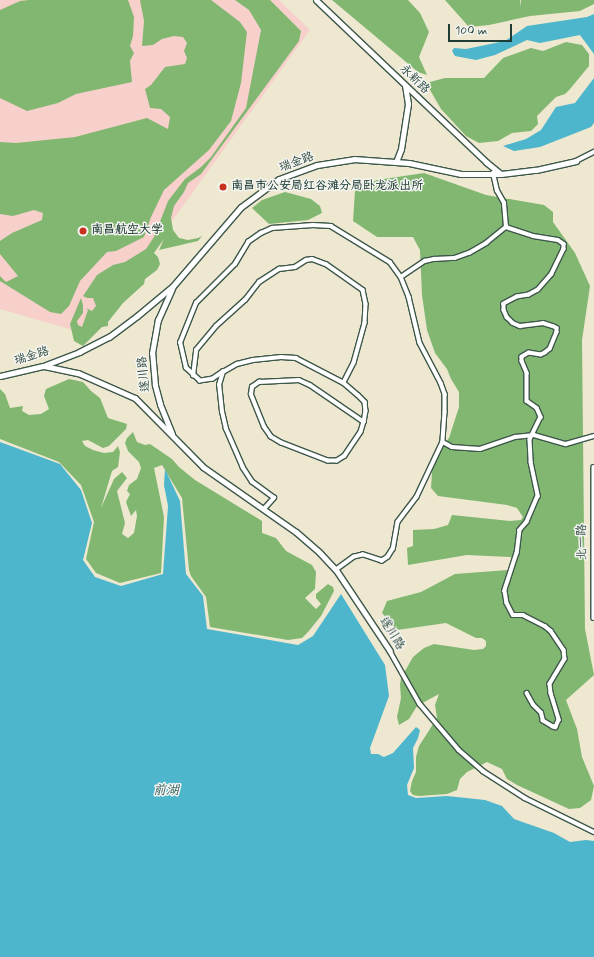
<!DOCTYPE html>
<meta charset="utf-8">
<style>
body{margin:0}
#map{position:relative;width:594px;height:957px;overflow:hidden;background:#ede8cf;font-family:Mynerve,"LXGW WenKai TC",sans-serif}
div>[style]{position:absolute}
.built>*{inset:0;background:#f7d0cb}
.forest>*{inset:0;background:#82b772}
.water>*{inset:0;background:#4eb6cc}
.roads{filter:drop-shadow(1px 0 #3e574b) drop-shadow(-1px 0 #3e574b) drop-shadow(0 1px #3e574b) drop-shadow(0 -1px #3e574b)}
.street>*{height:3.5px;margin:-1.75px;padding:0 1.75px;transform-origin:1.75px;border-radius:1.75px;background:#fff}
.secondary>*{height:5px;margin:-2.5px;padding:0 2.5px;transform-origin:2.5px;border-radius:2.5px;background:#fff}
.dots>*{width:11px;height:11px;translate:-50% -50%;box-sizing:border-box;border:2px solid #f6f6f2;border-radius:50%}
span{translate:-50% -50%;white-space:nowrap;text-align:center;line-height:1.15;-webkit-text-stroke:3px #f6f6f2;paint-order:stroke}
.street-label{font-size:12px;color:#1f3d34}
.poi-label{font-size:12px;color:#1f3d34;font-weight:700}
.left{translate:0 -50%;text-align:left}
.water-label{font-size:13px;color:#2b5b5a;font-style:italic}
.scale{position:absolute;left:448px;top:24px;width:64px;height:18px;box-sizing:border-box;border:2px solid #1f3d34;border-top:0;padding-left:5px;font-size:12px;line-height:14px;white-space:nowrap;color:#1f3d34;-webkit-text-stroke:3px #f6f6f2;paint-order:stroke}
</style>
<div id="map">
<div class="built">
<i style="clip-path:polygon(0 0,279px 0,310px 30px,90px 335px,0 309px)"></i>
</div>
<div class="forest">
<i style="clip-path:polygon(29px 0,128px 0,134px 17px,133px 36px,130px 46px,134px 53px,130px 61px,132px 82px,76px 94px,58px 103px,27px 111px,0 98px,0 10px,20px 1px)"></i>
<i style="clip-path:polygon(140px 0,211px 0,240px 22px,247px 32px,241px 83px,231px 121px,209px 150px,164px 190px,151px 217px,144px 237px,116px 251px,107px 252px,80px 281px,69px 306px,61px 314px,50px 312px,0 281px,0 276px,6px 282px,18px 276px,0 254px,0 241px,12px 233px,42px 220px,43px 213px,34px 210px,13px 216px,0 214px,0 142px,16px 143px,75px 137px,147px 118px,168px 129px,170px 117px,161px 109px,150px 108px,145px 89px,151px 85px,165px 67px,185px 64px,187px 58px,184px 51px,187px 43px,183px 37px,174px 36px,162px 39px,153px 45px,142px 46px,144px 21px)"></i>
<i style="clip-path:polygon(235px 0,270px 0,301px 31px,299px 41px,201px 174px,188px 183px,184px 192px,174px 206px,171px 218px,173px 230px,179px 238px,188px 240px,198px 238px,202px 236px,198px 241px,159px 250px,164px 239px,154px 253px,158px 257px,160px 264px,157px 270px,145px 279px,144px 284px,123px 303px,108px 322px,108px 326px,102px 327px,83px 346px,74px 341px,70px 324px,81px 298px,83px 305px,83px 313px,77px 321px,78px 325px,82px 327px,88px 310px,86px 308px,92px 311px,96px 306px,93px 298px,87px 298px,83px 296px,97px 275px,113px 265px,125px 262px,146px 249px,154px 237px,168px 201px,185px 179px,201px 167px,211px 157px,246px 108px,261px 30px,249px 10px)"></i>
<i style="clip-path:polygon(332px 0,408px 0,420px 13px,429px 32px,419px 57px,427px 75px,418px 72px)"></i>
<i style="clip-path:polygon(445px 0,520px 0,521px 7px,521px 0,594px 0,594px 4px,580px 11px,530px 16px,489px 25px,469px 27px)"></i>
<i style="clip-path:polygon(566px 42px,582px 45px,589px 54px,589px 66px,570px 89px,565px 94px,556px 97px,537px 116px,538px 124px,531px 131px,512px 133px,498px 141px,479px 143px,466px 136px,441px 109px,426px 83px,445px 78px,484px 78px,503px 58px,531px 48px,543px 51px)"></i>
<i style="clip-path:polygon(424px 173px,486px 195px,544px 205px,553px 212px,553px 222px,575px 253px,590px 286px,582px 340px,585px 629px,594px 675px,566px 700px,577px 729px,582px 757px,594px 786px,591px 800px,580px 808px,569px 809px,517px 785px,507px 779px,502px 769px,487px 762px,467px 772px,460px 779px,457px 790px,447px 794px,419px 796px,413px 795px,410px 791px,412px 781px,416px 772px,416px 757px,419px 746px,437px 718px,435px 705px,439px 694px,417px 706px,409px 719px,399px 725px,397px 717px,401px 698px,400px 685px,401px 678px,413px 657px,424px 648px,434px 644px,474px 650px,483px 649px,486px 646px,486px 641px,482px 638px,476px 638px,446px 623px,397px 630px,382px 613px,387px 601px,421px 592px,455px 574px,508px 570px,512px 566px,514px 561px,511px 557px,467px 555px,408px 565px,407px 548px,413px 546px,413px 530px,434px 529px,448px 525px,452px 515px,510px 521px,521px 520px,523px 517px,517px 508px,507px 505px,438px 496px,431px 488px,433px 458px,449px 438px,459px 407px,459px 392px,451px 379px,447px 369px,435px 353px,427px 330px,422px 295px,420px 250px,413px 237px,377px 237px,353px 221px,355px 191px,377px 180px)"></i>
<i style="clip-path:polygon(285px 192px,311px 199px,320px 206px,322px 213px,308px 220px,269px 224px,252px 208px,262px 200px)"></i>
<i style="clip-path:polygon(69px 379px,83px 382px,91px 391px,100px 398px,108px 418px,127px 424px,126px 429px,109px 446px,103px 448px,88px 440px,82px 441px,85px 446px,93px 450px,104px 453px,113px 452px,118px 446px,120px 452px,118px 467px,112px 471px,101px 508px,114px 479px,122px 472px,127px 478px,117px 491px,125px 523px,122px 534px,128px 538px,134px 533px,137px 516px,136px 510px,131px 516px,126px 502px,130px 494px,127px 491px,129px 485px,137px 479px,141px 468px,139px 462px,128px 451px,125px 443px,127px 438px,133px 432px,137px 442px,145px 445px,150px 444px,172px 459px,179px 467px,195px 480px,262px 521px,262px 533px,276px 538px,286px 551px,312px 565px,316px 572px,315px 589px,305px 598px,316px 609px,321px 604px,316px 598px,316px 594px,328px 584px,333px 587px,334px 591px,321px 616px,308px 632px,302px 638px,288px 640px,210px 627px,206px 597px,191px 576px,189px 570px,182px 498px,162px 465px,154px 468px,164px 517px,161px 573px,120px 583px,96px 573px,86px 559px,94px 522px,81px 485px,59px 462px,0 439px,0 389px,5px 394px,10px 408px,23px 406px,22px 411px,29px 415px,41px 414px,49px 409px,44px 396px,46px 389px)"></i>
</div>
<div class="water">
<i style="clip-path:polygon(594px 14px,594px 54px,580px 35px,540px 43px,527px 40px,495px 55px,476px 60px,455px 56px,452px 51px,454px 48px,466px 49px,505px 41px,527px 26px,587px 17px)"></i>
<i style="clip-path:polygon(594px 78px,594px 123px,591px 127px,540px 147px,514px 151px,503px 146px,526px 139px,541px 130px,556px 107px,575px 103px)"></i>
<i style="clip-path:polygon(0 442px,60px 464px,81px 490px,92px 523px,83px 560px,95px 577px,121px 586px,163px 574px,168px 506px,164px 485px,165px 469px,180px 501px,186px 574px,203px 596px,207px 629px,298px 645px,313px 636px,341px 594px,385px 665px,389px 696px,370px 748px,371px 754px,378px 754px,384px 757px,393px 753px,416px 727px,420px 730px,418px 738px,413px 748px,414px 768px,407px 785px,408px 795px,416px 798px,447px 796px,485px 800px,502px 806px,514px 819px,554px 833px,570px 842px,586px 840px,594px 841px,594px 957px,0 957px)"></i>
</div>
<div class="roads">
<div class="street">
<i style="left:576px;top:161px;width:20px;rotate:-27deg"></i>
<i style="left:506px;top:227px;width:28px;rotate:18deg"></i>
<i style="left:533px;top:236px;width:25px;rotate:9deg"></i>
<i style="left:558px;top:240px;width:7px;rotate:34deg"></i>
<i style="left:564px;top:244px;width:5px;rotate:90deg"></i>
<i style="left:564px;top:249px;width:28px;rotate:116deg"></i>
<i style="left:552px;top:274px;width:21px;rotate:131deg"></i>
<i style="left:538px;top:290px;width:10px;rotate:151deg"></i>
<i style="left:529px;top:295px;width:12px;rotate:171deg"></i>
<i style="left:517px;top:297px;width:15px;rotate:152deg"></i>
<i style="left:504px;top:304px;width:6px;rotate:90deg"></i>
<i style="left:504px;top:310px;width:8px;rotate:67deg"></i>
<i style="left:507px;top:317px;width:8px;rotate:45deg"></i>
<i style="left:513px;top:323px;width:8px;rotate:23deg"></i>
<i style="left:520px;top:326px;width:23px;rotate:-7deg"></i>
<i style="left:543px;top:323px;width:10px;rotate:17deg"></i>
<i style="left:553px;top:326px;width:4px;rotate:27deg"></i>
<i style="left:557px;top:328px;width:4px;rotate:90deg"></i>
<i style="left:557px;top:332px;width:18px;rotate:112deg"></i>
<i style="left:550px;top:349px;width:6px;rotate:141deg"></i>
<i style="left:545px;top:353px;width:4px;rotate:153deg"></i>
<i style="left:541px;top:355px;width:12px;rotate:-171deg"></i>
<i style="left:529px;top:353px;width:8px;rotate:150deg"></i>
<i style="left:522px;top:357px;width:4px;rotate:90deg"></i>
<i style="left:522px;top:361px;width:13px;rotate:67deg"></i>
<i style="left:527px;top:373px;width:28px;rotate:90deg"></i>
<i style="left:527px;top:401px;width:12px;rotate:35deg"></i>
<i style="left:537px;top:408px;width:10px;rotate:66deg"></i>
<i style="left:541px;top:417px;width:25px;rotate:116deg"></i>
<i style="left:530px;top:440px;width:22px;rotate:87deg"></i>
<i style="left:531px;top:462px;width:35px;rotate:78deg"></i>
<i style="left:538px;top:496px;width:28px;rotate:113deg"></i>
<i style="left:527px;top:522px;width:11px;rotate:131deg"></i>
<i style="left:520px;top:530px;width:23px;rotate:97deg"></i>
<i style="left:517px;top:553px;width:40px;rotate:108deg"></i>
<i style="left:505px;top:591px;width:12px;rotate:81deg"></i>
<i style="left:507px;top:603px;width:13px;rotate:63deg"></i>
<i style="left:513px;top:615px;width:10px"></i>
<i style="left:523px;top:615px;width:25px;rotate:27deg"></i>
<i style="left:545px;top:626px;width:8px;rotate:40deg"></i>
<i style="left:551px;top:631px;width:23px;rotate:56deg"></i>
<i style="left:564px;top:650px;width:9px;rotate:84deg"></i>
<i style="left:565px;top:659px;width:29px;rotate:121deg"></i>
<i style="left:550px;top:684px;width:9px;rotate:84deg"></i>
<i style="left:551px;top:693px;width:28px;rotate:73deg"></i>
<i style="left:559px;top:720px;width:8px;rotate:113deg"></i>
<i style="left:556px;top:727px;width:3px;rotate:180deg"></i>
<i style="left:553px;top:727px;width:12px;rotate:-149deg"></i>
<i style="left:543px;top:721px;width:8px;rotate:-104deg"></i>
<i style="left:541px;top:713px;width:11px;rotate:-135deg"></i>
<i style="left:533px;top:705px;width:13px;rotate:-119deg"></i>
<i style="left:401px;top:277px;width:29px;rotate:-34deg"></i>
<i style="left:425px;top:261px;width:9px;rotate:-13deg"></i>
<i style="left:434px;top:259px;width:21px;rotate:-3deg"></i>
<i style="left:455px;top:258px;width:15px;rotate:-20deg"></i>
<i style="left:469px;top:253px;width:20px;rotate:-30deg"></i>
<i style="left:486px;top:243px;width:26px;rotate:-39deg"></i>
<i style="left:506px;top:227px;width:24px;rotate:-95deg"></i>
<i style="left:504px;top:203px;width:14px;rotate:-120deg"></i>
<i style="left:497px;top:191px;width:18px;rotate:-103deg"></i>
<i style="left:223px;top:372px;width:16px;rotate:-30deg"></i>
<i style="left:237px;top:364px;width:16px;rotate:-14deg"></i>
<i style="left:253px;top:360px;width:28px;rotate:-6deg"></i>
<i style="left:281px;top:357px;width:15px;rotate:4deg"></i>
<i style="left:296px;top:358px;width:54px;rotate:27.5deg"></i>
<i style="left:344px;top:383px;width:18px;rotate:41deg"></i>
<i style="left:358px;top:395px;width:10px;rotate:45deg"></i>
<i style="left:365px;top:402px;width:9px;rotate:84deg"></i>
<i style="left:366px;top:411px;width:11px;rotate:100deg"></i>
<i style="left:364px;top:422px;width:10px;rotate:107deg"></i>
<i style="left:361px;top:432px;width:29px;rotate:124deg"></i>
<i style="left:345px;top:456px;width:9px;rotate:148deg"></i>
<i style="left:337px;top:461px;width:9px;rotate:180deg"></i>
<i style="left:328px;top:461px;width:50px;rotate:-159deg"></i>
<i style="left:281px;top:443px;width:12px;rotate:-149deg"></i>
<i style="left:271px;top:437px;width:12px;rotate:-125deg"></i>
<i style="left:264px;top:427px;width:35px;rotate:-112deg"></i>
<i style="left:251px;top:394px;width:7px;rotate:-82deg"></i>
<i style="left:252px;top:387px;width:9px;rotate:-36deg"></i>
<i style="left:259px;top:382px;width:40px;rotate:-2.9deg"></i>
<i style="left:299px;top:380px;width:12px;rotate:24deg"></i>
<i style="left:310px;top:385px;width:65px;rotate:34.4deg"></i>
<i style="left:193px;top:376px;width:26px;rotate:-83deg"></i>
<i style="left:196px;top:350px;width:31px;rotate:-50deg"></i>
<i style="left:216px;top:326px;width:39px;rotate:-42deg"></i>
<i style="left:245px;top:300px;width:23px;rotate:-52deg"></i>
<i style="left:259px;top:282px;width:24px;rotate:-33deg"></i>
<i style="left:279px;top:269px;width:16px;rotate:-7deg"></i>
<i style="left:295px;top:267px;width:13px;rotate:-32deg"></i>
<i style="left:306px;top:260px;width:6px;rotate:-9deg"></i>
<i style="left:312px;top:259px;width:15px;rotate:20deg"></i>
<i style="left:326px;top:264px;width:45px;rotate:35.1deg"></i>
<i style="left:363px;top:290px;width:14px;rotate:78deg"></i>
<i style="left:366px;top:304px;width:19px;rotate:93deg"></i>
<i style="left:365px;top:323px;width:41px;rotate:105.4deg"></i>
<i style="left:354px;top:363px;width:22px;rotate:117deg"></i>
<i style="left:443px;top:442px;width:10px;rotate:29deg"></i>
<i style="left:452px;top:447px;width:28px;rotate:4deg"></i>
<i style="left:480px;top:449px;width:37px;rotate:-19deg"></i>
<i style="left:515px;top:437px;width:19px;rotate:-6deg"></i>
<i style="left:534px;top:435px;width:33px;rotate:16deg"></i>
<i style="left:566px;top:444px;width:29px;rotate:-16deg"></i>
<i style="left:594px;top:467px;width:151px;rotate:90deg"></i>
<i style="left:264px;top:509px;width:15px;rotate:-48deg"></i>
<i style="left:274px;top:498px;width:27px;rotate:-144deg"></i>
<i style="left:252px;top:482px;width:17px;rotate:-123deg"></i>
<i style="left:243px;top:468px;width:43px;rotate:-113.6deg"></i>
<i style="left:226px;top:429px;width:17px;rotate:-103deg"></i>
<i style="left:222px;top:412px;width:27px;rotate:-96deg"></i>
<i style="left:219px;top:385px;width:14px;rotate:-73deg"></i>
<i style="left:223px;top:372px;width:12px;rotate:145deg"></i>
<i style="left:213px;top:379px;width:13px;rotate:171deg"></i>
<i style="left:200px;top:381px;width:19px;rotate:-137deg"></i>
<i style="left:186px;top:368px;width:26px;rotate:-103deg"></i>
<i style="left:180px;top:343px;width:43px;rotate:-68.2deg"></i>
<i style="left:196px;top:303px;width:55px;rotate:-45deg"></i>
<i style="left:235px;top:264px;width:26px;rotate:-59deg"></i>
<i style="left:248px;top:242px;width:16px;rotate:-35deg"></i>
<i style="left:261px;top:233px;width:12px;rotate:-24deg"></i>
<i style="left:272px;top:228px;width:41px;rotate:-4.2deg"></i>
<i style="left:313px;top:225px;width:18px;rotate:3deg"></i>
<i style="left:331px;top:226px;width:69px;rotate:31.4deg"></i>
<i style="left:390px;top:262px;width:19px;rotate:54deg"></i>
<i style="left:401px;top:277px;width:22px;rotate:68deg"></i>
<i style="left:409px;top:297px;width:47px;rotate:76.6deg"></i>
<i style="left:420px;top:343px;width:45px;rotate:62.3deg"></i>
<i style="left:441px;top:383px;width:12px;rotate:70deg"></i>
<i style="left:445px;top:394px;width:18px;rotate:90deg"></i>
<i style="left:445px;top:412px;width:30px;rotate:94deg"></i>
<i style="left:443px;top:442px;width:61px;rotate:115.3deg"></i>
<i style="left:417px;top:497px;width:31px;rotate:127deg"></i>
<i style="left:398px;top:522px;width:27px;rotate:100deg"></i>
<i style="left:393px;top:549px;width:9px;rotate:122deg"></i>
<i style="left:388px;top:557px;width:7px;rotate:146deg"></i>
<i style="left:382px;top:561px;width:20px;rotate:-162deg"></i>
<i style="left:363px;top:555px;width:9px;rotate:167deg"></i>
<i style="left:354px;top:557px;width:22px;rotate:144deg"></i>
<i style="left:390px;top:651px;width:61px;rotate:60.5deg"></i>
<i style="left:420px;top:704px;width:60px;rotate:49.7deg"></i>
<i style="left:459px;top:750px;width:32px;rotate:41deg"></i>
<i style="left:483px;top:771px;width:50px;rotate:32.7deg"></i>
<i style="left:525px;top:798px;width:77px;rotate:26.2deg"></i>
</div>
<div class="secondary">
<i style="left:316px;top:0;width:235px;rotate:43.6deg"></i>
<i style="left:486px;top:162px;width:19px;rotate:39deg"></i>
<i style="left:396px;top:162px;width:14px;rotate:-69deg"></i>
<i style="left:401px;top:149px;width:46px;rotate:-81.2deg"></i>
<i style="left:408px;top:104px;width:19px;rotate:-99deg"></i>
<i style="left:44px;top:366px;width:35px;rotate:12deg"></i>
<i style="left:78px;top:373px;width:62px;rotate:23.7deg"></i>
<i style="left:135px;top:398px;width:97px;rotate:45.4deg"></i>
<i style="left:203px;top:467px;width:113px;rotate:35deg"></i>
<i style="left:296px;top:532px;width:30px;rotate:41deg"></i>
<i style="left:319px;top:552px;width:25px;rotate:47deg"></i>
<i style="left:336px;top:570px;width:97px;rotate:56.3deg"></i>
<i style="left:0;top:376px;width:44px;rotate:-13.1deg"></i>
<i style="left:43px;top:366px;width:39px;rotate:-21deg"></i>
<i style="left:79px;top:352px;width:34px;rotate:-27deg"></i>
<i style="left:109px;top:337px;width:35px;rotate:-37deg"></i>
<i style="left:137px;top:316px;width:47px;rotate:-39.8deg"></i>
<i style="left:173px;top:286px;width:104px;rotate:-49.3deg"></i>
<i style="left:241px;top:207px;width:47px;rotate:-36.4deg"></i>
<i style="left:279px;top:179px;width:40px;rotate:-20.2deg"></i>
<i style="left:317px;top:165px;width:37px;rotate:-9deg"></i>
<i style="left:354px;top:159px;width:55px;rotate:4.2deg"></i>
<i style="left:409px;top:163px;width:53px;rotate:11.9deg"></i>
<i style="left:461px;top:174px;width:40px"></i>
<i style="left:501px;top:174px;width:35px;rotate:-7deg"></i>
<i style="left:536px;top:170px;width:41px;rotate:-12.7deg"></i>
<i style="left:172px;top:434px;width:32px;rotate:-112deg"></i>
<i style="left:160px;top:404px;width:20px;rotate:-105deg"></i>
<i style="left:155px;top:385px;width:32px;rotate:-95deg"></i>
<i style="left:152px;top:353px;width:34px;rotate:-80deg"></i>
<i style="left:158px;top:320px;width:34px;rotate:-66deg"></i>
</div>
</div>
<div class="dots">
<i style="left:223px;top:187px;background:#c8321e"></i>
<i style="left:83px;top:231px;background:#c8321e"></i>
</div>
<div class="street-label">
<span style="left:414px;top:80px;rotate:44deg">永新路</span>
<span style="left:297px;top:163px;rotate:-20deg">瑞金路</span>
<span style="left:32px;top:357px;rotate:-17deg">瑞金路</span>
<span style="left:145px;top:374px;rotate:-96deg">遂川路</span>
<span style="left:583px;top:542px;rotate:-90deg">北一路</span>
<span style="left:391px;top:634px;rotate:58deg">遂川路</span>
</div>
<div class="poi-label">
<span class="left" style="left:231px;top:187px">南昌市公安局红谷滩分局卧龙派出所</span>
<span class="left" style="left:91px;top:231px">南昌航空大学</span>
</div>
<div class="water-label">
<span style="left:166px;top:791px">前湖</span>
</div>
<div class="scale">100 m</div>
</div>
